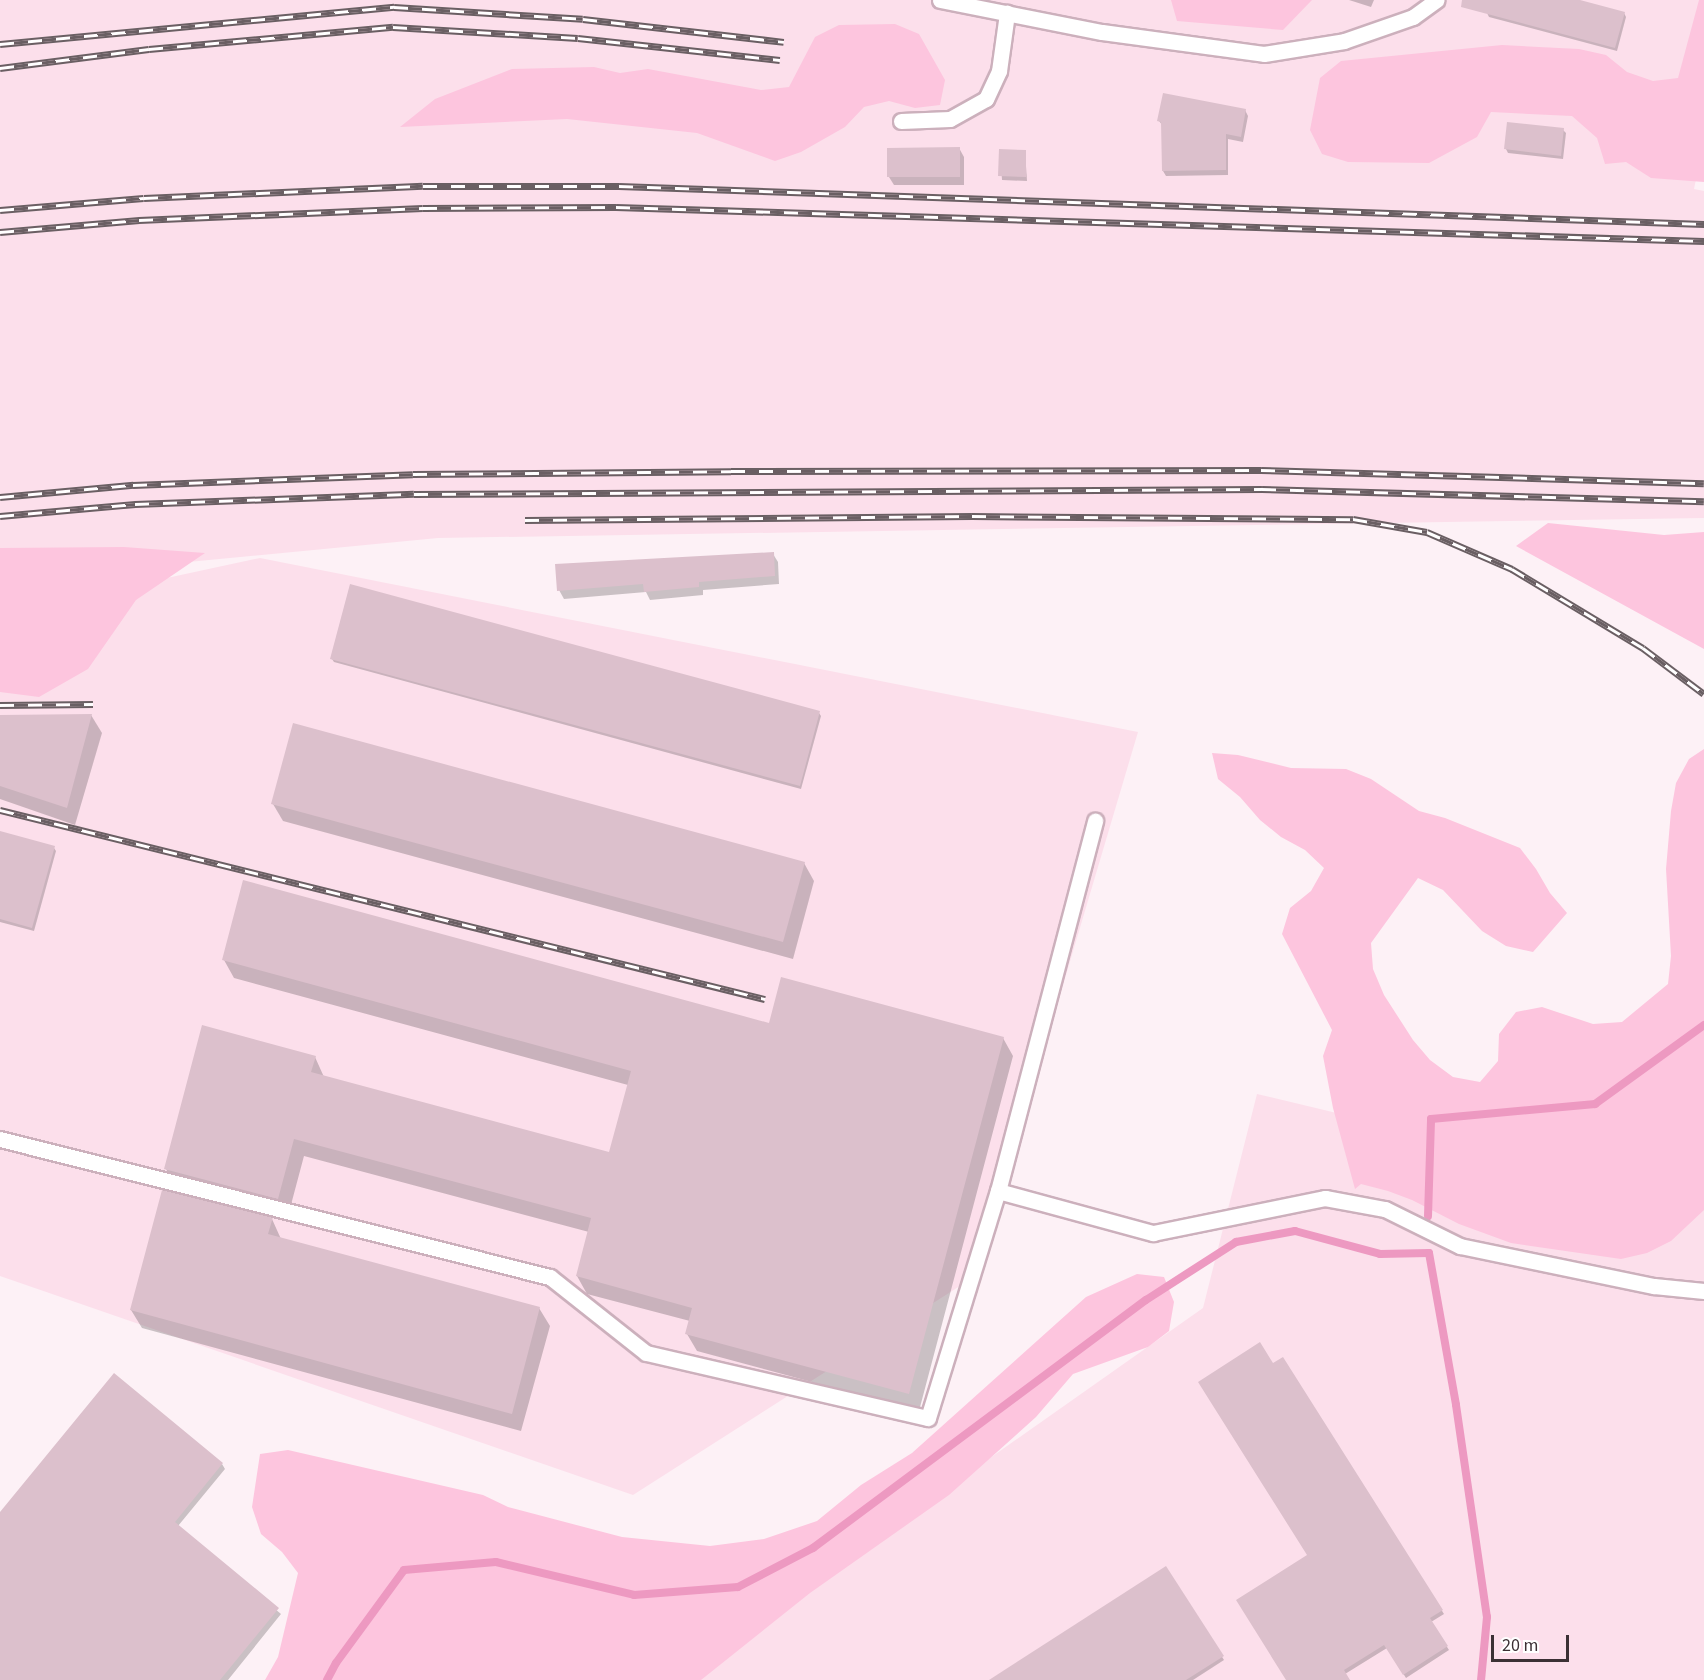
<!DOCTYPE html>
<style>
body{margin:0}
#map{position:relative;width:1704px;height:1680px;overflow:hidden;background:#fdf1f6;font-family:"Source Sans 3",sans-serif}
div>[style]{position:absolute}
.built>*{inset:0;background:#fcdfeb}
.green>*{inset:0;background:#fdc5de}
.shadow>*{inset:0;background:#0003}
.stream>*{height:8px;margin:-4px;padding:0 4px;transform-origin:4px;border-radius:4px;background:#ed99c1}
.building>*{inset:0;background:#dcc0cc}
.roads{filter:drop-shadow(2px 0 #ccb0bc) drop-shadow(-2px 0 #ccb0bc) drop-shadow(0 2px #ccb0bc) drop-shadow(0 -2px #ccb0bc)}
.service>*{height:15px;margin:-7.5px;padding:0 7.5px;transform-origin:7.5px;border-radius:7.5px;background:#fff}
.rail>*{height:7px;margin-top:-3.5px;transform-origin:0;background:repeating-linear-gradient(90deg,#fff 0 14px,#6a5f63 0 28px);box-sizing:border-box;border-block:2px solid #6a5f63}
span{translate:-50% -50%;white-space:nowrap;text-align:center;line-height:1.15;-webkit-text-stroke:4.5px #fff;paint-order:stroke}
.scale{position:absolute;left:1491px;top:1635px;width:78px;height:27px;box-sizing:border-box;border:3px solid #3b3034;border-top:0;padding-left:8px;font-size:18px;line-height:21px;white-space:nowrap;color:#3b3034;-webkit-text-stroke:4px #fff;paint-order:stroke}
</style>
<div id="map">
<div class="built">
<i style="clip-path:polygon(0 0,1704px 0,1704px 140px,1694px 189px,1704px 191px,1704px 518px,438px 538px,0 580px)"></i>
<i style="clip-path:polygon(260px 558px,1138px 732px,977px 1275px,633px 1495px,0 1276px,0 614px)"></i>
<i style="clip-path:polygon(1257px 1094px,1704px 1201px,1704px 1680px,675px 1680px,1203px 1308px)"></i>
</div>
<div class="green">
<i style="clip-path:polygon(1171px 0,1312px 0,1283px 30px,1177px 21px)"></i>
<i style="clip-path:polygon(1699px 0,1704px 0,1704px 182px,1651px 178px,1626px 162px,1605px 164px,1597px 138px,1572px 116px,1491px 112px,1477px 137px,1429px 163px,1348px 162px,1322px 154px,1310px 130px,1320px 78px,1341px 61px,1502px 45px,1579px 49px,1606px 55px,1627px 72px,1653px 81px,1678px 78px)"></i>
<i style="clip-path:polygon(895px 24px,919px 34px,945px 80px,940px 105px,915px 108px,889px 101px,864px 107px,845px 127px,801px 152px,775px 161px,697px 133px,567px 119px,400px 127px,435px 99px,512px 69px,594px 67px,620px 73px,648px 69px,761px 90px,789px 87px,815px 37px,839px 25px)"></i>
<i style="clip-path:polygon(1548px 523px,1664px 535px,1704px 532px,1704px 649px,1516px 546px)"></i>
<i style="clip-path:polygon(124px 547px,205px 553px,136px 600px,88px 669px,39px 697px,0 692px,0 548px)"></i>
<i style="clip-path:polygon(1704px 749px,1704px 1210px,1671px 1241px,1647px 1253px,1621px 1259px,1511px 1243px,1459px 1224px,1412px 1200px,1388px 1191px,1361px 1184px,1355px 1189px,1333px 1108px,1323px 1056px,1332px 1030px,1282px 934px,1290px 908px,1311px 891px,1324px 868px,1305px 850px,1281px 837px,1260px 820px,1240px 797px,1218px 779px,1212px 753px,1238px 755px,1291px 768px,1346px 769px,1371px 779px,1419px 811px,1445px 818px,1520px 848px,1536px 869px,1550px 893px,1567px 913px,1533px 952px,1506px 946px,1482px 931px,1443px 890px,1418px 878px,1371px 943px,1373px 969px,1384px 995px,1413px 1040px,1430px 1060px,1453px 1077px,1480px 1082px,1498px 1061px,1499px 1034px,1516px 1012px,1542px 1007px,1593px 1024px,1622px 1022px,1668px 984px,1671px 956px,1666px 869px,1671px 811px,1676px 783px,1689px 759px)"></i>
<i style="clip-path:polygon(1137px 1274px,1164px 1277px,1174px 1302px,1169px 1331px,1148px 1347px,1073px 1374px,1036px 1417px,949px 1495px,810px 1593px,701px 1680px,265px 1680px,278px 1657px,298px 1573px,282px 1552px,261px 1534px,252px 1507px,260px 1454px,288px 1450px,483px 1495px,508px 1507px,622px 1537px,710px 1546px,764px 1539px,817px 1521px,861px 1485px,912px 1453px,1086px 1297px)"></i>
</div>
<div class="shadow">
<i style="clip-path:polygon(1349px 0,1374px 0,1371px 7px)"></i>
<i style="clip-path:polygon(1491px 0,1575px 0,1624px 13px,1626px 17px,1617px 51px,1489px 17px,1487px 13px)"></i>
<i style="clip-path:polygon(1245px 110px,1248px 116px,1243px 142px,1228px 139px,1228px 175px,1166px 176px,1163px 171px,1163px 126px,1159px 121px)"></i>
<i style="clip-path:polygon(1563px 130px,1566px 133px,1563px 159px,1508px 153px,1506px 149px)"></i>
<i style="clip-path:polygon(959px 148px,964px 157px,964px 185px,894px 185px,889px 177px)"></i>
<i style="clip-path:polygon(1000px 150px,1025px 151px,1027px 181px,1002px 180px)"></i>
<i style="clip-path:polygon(773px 554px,778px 562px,779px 584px,703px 590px,703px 595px,650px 600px,646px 592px,564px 599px,559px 590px)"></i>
<i style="clip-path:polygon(332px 659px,819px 713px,821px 716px,801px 789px,334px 662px)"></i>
<i style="clip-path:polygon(91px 715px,102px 733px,75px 825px,0 799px,0 716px)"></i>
<i style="clip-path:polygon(273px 804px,804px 863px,814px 881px,793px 959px,283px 821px)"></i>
<i style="clip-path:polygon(0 832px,54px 848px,56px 851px,34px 931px,0 922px)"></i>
<i style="clip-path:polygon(224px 960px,770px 1024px,1003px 1038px,1013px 1056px,919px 1411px,697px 1351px,687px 1334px,690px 1321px,587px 1294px,577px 1276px,589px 1232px,304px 1156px,288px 1216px,176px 1186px,166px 1169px,315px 1057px,324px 1077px,610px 1154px,628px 1085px,234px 978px)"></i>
<i style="clip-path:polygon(272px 1219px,281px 1239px,539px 1308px,550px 1326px,521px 1431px,142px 1328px,131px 1310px)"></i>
<i style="clip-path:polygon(1282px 1359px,1444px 1614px,1431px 1622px,1449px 1650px,1406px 1678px,1387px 1648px,1345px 1674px,1349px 1680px,1288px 1680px,1309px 1556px,1273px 1365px)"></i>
<i style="clip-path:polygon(222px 1464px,225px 1469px,178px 1526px,281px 1614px,228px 1680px,0 1680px,0 1515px)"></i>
<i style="clip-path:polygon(1166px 1568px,1224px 1660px,1193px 1680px,992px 1680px)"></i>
</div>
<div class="stream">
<i style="left:1428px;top:1216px;width:97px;rotate:-88.2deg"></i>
<i style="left:1431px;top:1119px;width:165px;rotate:-5.2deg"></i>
<i style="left:1595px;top:1104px;width:135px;rotate:-35.9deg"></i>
<i style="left:327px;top:1680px;width:19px;rotate:-62deg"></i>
<i style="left:336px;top:1663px;width:115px;rotate:-53.8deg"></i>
<i style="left:404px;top:1570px;width:92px;rotate:-5deg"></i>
<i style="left:496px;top:1562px;width:142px;rotate:13.4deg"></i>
<i style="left:634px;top:1595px;width:104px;rotate:-4.4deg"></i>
<i style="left:738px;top:1587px;width:85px;rotate:-27.5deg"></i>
<i style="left:813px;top:1548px;width:415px;rotate:-36.7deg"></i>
<i style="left:1146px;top:1300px;width:107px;rotate:-32.8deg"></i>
<i style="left:1236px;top:1242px;width:60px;rotate:-10.6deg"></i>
<i style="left:1295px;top:1231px;width:88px;rotate:15.1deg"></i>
<i style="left:1380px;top:1254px;width:49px;rotate:-1.2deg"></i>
<i style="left:1429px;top:1253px;width:154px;rotate:79.9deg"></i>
<i style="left:1456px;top:1405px;width:214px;rotate:81.7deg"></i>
<i style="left:1487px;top:1617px;width:63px;rotate:95.4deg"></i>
</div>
<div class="building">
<i style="clip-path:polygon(1462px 0,1580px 0,1625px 12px,1615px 48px,1461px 7px)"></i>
<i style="clip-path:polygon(1163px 93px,1246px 109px,1241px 137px,1226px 134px,1226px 170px,1162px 171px,1161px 122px,1157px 121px)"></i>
<i style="clip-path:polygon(1507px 122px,1564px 128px,1561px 156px,1504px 149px)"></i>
<i style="clip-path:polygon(960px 147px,960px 177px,887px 177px,887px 148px)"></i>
<i style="clip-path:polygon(999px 149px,1026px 150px,1026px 177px,998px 176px)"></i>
<i style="clip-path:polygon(774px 552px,775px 576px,699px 582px,699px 587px,644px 592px,643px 584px,557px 591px,555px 564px)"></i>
<i style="clip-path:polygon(350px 584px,820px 711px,800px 786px,330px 659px)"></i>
<i style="clip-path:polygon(92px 714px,67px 808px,0 786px,0 715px)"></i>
<i style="clip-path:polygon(293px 723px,805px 862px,783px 942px,271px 804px)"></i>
<i style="clip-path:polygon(0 831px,55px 846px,32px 928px,0 919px)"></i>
<i style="clip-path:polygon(243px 880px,769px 1023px,781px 977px,1004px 1037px,909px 1394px,685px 1334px,692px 1308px,576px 1276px,591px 1218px,294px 1139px,278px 1199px,164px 1169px,202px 1025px,316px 1056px,311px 1072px,609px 1152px,631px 1071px,222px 960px)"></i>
<i style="clip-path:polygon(162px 1190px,273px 1217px,268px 1234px,540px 1307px,512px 1414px,130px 1310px)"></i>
<i style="clip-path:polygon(1260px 1342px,1273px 1363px,1283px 1357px,1443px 1610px,1430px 1618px,1448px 1646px,1403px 1675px,1384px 1645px,1344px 1670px,1350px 1680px,1286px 1680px,1236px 1600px,1307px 1555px,1198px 1382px)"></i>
<i style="clip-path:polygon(114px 1373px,223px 1463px,175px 1522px,279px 1608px,220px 1680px,0 1680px,0 1512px)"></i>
<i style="clip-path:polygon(1166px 1566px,1224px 1656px,1186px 1680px,989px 1680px)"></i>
</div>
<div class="roads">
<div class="service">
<i style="left:940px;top:0;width:165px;rotate:11.2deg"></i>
<i style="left:1102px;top:32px;width:163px;rotate:7.7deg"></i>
<i style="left:1264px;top:54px;width:81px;rotate:-9.2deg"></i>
<i style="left:1344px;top:41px;width:73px;rotate:-19.2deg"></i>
<i style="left:1413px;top:17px;width:29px;rotate:-36deg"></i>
<i style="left:901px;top:121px;width:49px;rotate:-2.3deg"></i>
<i style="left:950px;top:119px;width:41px;rotate:-29.1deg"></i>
<i style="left:986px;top:99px;width:31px;rotate:-65deg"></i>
<i style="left:999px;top:71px;width:59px;rotate:-82.1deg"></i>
<i style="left:0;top:1139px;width:567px;rotate:14.09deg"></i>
<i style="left:550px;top:1277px;width:122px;rotate:38.4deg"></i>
<i style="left:646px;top:1353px;width:289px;rotate:13deg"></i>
<i style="left:928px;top:1418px;width:238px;rotate:-72.9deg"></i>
<i style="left:998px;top:1191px;width:161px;rotate:15.2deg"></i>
<i style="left:1153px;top:1233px;width:176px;rotate:-11.5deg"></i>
<i style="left:1325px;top:1198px;width:61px;rotate:10.4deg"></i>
<i style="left:1385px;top:1209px;width:84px;rotate:26.3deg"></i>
<i style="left:1460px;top:1246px;width:198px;rotate:11.7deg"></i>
<i style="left:1654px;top:1286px;width:50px;rotate:5.7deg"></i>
<i style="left:998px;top:1191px;width:383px;rotate:-75.3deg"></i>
</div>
</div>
<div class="rail">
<i style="left:0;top:44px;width:396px;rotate:-5.4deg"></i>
<i style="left:394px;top:7px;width:189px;rotate:3.6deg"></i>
<i style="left:583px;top:19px;width:202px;rotate:6.5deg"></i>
<i style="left:0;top:68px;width:150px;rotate:-7.3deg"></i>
<i style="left:149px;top:49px;width:245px;rotate:-5.2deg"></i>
<i style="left:393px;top:27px;width:185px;rotate:3.4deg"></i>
<i style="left:578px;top:38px;width:203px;rotate:6.2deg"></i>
<i style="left:0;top:210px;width:144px;rotate:-4.8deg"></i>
<i style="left:144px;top:198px;width:279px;rotate:-2.5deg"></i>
<i style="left:423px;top:186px;width:196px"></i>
<i style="left:619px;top:186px;width:1086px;rotate:2.01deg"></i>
<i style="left:0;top:232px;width:140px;rotate:-4.9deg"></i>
<i style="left:139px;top:220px;width:284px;rotate:-2.4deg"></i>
<i style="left:423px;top:208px;width:193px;rotate:-0.3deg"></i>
<i style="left:616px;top:207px;width:1089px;rotate:1.79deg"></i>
<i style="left:0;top:497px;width:134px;rotate:-5.2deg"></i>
<i style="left:133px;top:485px;width:280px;rotate:-2.2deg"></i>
<i style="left:413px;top:474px;width:318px;rotate:-0.5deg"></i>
<i style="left:731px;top:471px;width:530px;rotate:-0.11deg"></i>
<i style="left:1261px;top:470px;width:443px;rotate:1.7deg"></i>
<i style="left:0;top:516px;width:136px;rotate:-5.1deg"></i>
<i style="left:135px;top:504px;width:279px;rotate:-2.1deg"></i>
<i style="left:414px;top:494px;width:848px;rotate:-0.34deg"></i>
<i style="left:1262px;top:489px;width:442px;rotate:1.6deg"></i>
<i style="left:525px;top:520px;width:447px;rotate:-0.5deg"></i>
<i style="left:972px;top:516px;width:381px;rotate:0.5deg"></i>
<i style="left:1353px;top:519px;width:75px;rotate:10deg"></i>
<i style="left:1427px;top:532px;width:93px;rotate:23.5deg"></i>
<i style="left:1512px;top:569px;width:153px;rotate:31.1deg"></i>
<i style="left:1643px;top:648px;width:76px;rotate:37deg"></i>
<i style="left:0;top:705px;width:93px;rotate:-0.6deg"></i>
<i style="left:0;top:810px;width:788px;rotate:13.88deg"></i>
</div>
<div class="scale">20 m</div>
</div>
